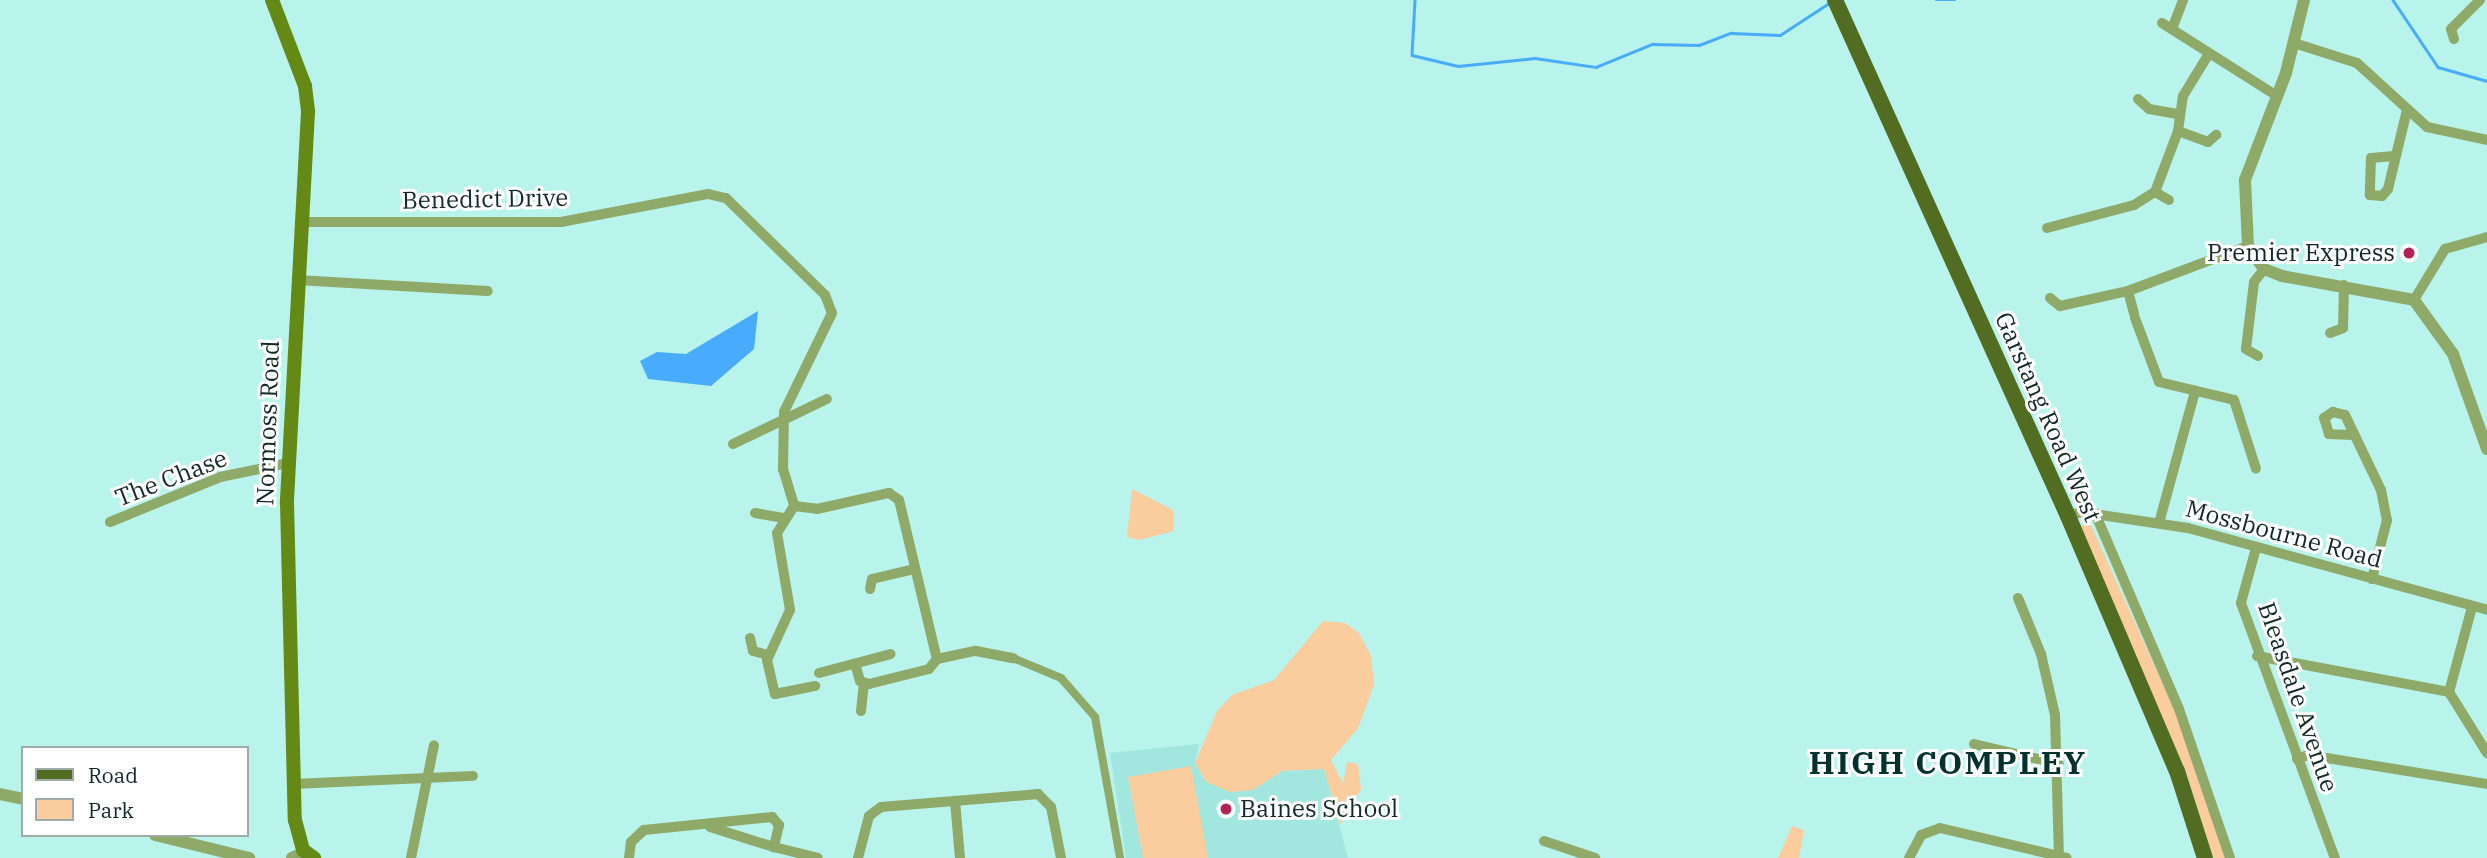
<!DOCTYPE html>
<style>
body{margin:0}
#map{position:relative;width:2487px;height:858px;overflow:hidden;background:#b8f3ec;font-family:"IBM Plex Serif",serif}
div>[style]{position:absolute}
.built>*{inset:0;background:#a2e7df}
.green>*{inset:0;background:#fbcc9d}
.water>*{inset:0;background:#49abfb}
.stream>*{height:2.5px;margin:-1.25px;padding:0 1.25px;transform-origin:1.25px;border-radius:1.25px;background:#49abfb}
.pedestrian>*{height:8px;margin:-4px;padding:0 4px;transform-origin:4px;border-radius:4px;background:#8ea968}
.minor>*{height:10px;margin:-5px;padding:0 5px;transform-origin:5px;border-radius:5px;background:#8ea968}
.tertiary>*{height:12px;margin:-6px;padding:0 6px;transform-origin:6px;border-radius:6px;background:#8ea968}
.secondary>*{height:14px;margin:-7px;padding:0 7px;transform-origin:7px;border-radius:7px;background:#648915}
.primary>*{height:16px;margin:-8px;padding:0 8px;transform-origin:8px;border-radius:8px;background:#526d22}
.dots>*{width:19px;height:19px;translate:-50% -50%;box-sizing:border-box;border:4px solid #fff;border-radius:50%}
span{translate:-50% -50%;white-space:nowrap;text-align:center;line-height:1.15;-webkit-text-stroke:6px #fff;paint-order:stroke}
.street-label{font-size:24px;color:#122a27}
.poi-label{font-size:24px;color:#122a27}
.right{translate:-100% -50%;text-align:right}
.left{translate:0 -50%;text-align:left}
.district-label{font-size:32px;color:#02322e;font-weight:700;letter-spacing:2px}
.legend{position:absolute;left:21px;top:746px;width:228px;height:91px;box-sizing:border-box;background:#fff;border:2px solid #a0aaa9;margin:0;padding:9px 12px;list-style:none;font-size:21px;color:#122a27}
.legend li{display:flex;align-items:center;gap:14px;height:35px}
.legend b{width:35px;border:2px solid #a0aaa9}
</style>
<div id="map">
<div class="built">
<i style="clip-path:polygon(1199px 744px,1195px 763px,1253px 790px,1282px 771px,1324px 769px,1348px 858px,1126px 858px,1110px 753px)"></i>
</div>
<div class="green">
<i style="clip-path:polygon(1132px 489px,1173px 510px,1174px 531px,1139px 540px,1127px 537px)"></i>
<i style="clip-path:polygon(2087px 517px,2185px 733px,2227px 858px,2213px 858px,2186px 772px,2081px 529px)"></i>
<i style="clip-path:polygon(1323px 621px,1345px 623px,1359px 633px,1371px 656px,1374px 684px,1358px 728px,1331px 760px,1343px 784px,1347px 762px,1358px 764px,1361px 789px,1340px 825px,1324px 769px,1282px 771px,1253px 790px,1230px 792px,1206px 782px,1195px 763px,1217px 711px,1232px 695px,1274px 680px)"></i>
<i style="clip-path:polygon(1191px 766px,1208px 858px,1143px 858px,1128px 777px)"></i>
<i style="clip-path:polygon(1792px 826px,1804px 830px,1799px 858px,1778px 858px)"></i>
</div>
<div class="water">
<i style="clip-path:polygon(758px 311px,754px 349px,711px 386px,648px 379px,640px 361px,657px 352px,686px 354px)"></i>
</div>
<div class="stream">
<i style="left:1415px;top:0;width:55px;rotate:93.1deg"></i>
<i style="left:1412px;top:55px;width:47px;rotate:13.4deg"></i>
<i style="left:1458px;top:66px;width:77px;rotate:-5.9deg"></i>
<i style="left:1535px;top:58px;width:62px;rotate:8.4deg"></i>
<i style="left:1596px;top:67px;width:61px;rotate:-22.3deg"></i>
<i style="left:1652px;top:44px;width:47px;rotate:1.2deg"></i>
<i style="left:1699px;top:45px;width:34px;rotate:-21deg"></i>
<i style="left:1731px;top:33px;width:49px;rotate:2.3deg"></i>
<i style="left:1780px;top:35px;width:59px;rotate:-33.1deg"></i>
<i style="left:1936px;top:0;width:19px"></i>
<i style="left:2393px;top:0;width:81px;rotate:56.1deg"></i>
<i style="left:2438px;top:67px;width:51px;rotate:15.9deg"></i>
</div>
<div class="pedestrian">
<i style="left:1013px;top:658px;width:52px;rotate:22.6deg"></i>
<i style="left:1061px;top:678px;width:52px;rotate:48.9deg"></i>
<i style="left:1095px;top:717px;width:143px;rotate:79.9deg"></i>
</div>
<div class="minor">
<i style="left:2162px;top:23px;width:136px;rotate:32.4deg"></i>
<i style="left:2172px;top:29px;width:31px;rotate:-69deg"></i>
<i style="left:2454px;top:39px;width:10px;rotate:-107deg"></i>
<i style="left:2451px;top:29px;width:41px;rotate:-45deg"></i>
<i style="left:2294px;top:43px;width:66px;rotate:17.6deg"></i>
<i style="left:2357px;top:63px;width:95px;rotate:42.4deg"></i>
<i style="left:2427px;top:127px;width:61px;rotate:12.2deg"></i>
<i style="left:2138px;top:99px;width:15px;rotate:42deg"></i>
<i style="left:2149px;top:109px;width:29px;rotate:10deg"></i>
<i style="left:2178px;top:131px;width:32px;rotate:20deg"></i>
<i style="left:2208px;top:142px;width:11px;rotate:-41deg"></i>
<i style="left:2394px;top:156px;width:23px;rotate:175deg"></i>
<i style="left:2371px;top:158px;width:37px;rotate:92deg"></i>
<i style="left:2370px;top:195px;width:12px;rotate:5deg"></i>
<i style="left:2382px;top:196px;width:9px;rotate:-49deg"></i>
<i style="left:2388px;top:189px;width:81px;rotate:-76.5deg"></i>
<i style="left:2155px;top:192px;width:16px;rotate:30deg"></i>
<i style="left:300px;top:222px;width:261px"></i>
<i style="left:561px;top:222px;width:150px;rotate:-10.8deg"></i>
<i style="left:708px;top:194px;width:18px;rotate:13deg"></i>
<i style="left:726px;top:198px;width:139px;rotate:44.4deg"></i>
<i style="left:825px;top:295px;width:19px;rotate:69deg"></i>
<i style="left:832px;top:313px;width:110px;rotate:115.9deg"></i>
<i style="left:784px;top:412px;width:57px;rotate:91deg"></i>
<i style="left:783px;top:469px;width:39px;rotate:73deg"></i>
<i style="left:794px;top:506px;width:23px;rotate:7deg"></i>
<i style="left:817px;top:509px;width:74px;rotate:-12.5deg"></i>
<i style="left:889px;top:493px;width:12px;rotate:35deg"></i>
<i style="left:899px;top:500px;width:163px;rotate:76.6deg"></i>
<i style="left:937px;top:659px;width:13px;rotate:129deg"></i>
<i style="left:929px;top:669px;width:62px;rotate:166deg"></i>
<i style="left:869px;top:684px;width:9px;rotate:-162deg"></i>
<i style="left:860px;top:681px;width:15px;rotate:-106deg"></i>
<i style="left:2047px;top:228px;width:90px;rotate:-14.8deg"></i>
<i style="left:2134px;top:205px;width:25px;rotate:-32deg"></i>
<i style="left:2155px;top:192px;width:65px;rotate:-69.3deg"></i>
<i style="left:2178px;top:131px;width:35px;rotate:-82deg"></i>
<i style="left:2183px;top:96px;width:48px;rotate:-58.6deg"></i>
<i style="left:297px;top:280px;width:191px;rotate:3.3deg"></i>
<i style="left:2128px;top:291px;width:23px;rotate:75deg"></i>
<i style="left:2050px;top:298px;width:13px;rotate:39deg"></i>
<i style="left:2060px;top:306px;width:70px;rotate:-12.4deg"></i>
<i style="left:2128px;top:291px;width:128px;rotate:-20.6deg"></i>
<i style="left:2414px;top:300px;width:60px;rotate:-58.7deg"></i>
<i style="left:2445px;top:249px;width:44px;rotate:-15.9deg"></i>
<i style="left:2135px;top:318px;width:68px;rotate:69.4deg"></i>
<i style="left:2159px;top:382px;width:77px;rotate:13.5deg"></i>
<i style="left:2234px;top:400px;width:72px;rotate:72.3deg"></i>
<i style="left:2330px;top:333px;width:14px;rotate:-21deg"></i>
<i style="left:2343px;top:328px;width:43px;rotate:-88.7deg"></i>
<i style="left:2258px;top:356px;width:14px;rotate:-150deg"></i>
<i style="left:2246px;top:349px;width:67px;rotate:-83.2deg"></i>
<i style="left:2254px;top:282px;width:16px;rotate:-52deg"></i>
<i style="left:2354px;top:435px;width:25px;rotate:-178deg"></i>
<i style="left:2329px;top:434px;width:17px;rotate:-107deg"></i>
<i style="left:2324px;top:418px;width:11px;rotate:-34deg"></i>
<i style="left:2333px;top:412px;width:12px;rotate:14deg"></i>
<i style="left:2345px;top:415px;width:83px;rotate:64.4deg"></i>
<i style="left:2381px;top:490px;width:31px;rotate:79deg"></i>
<i style="left:2387px;top:520px;width:61px;rotate:104.3deg"></i>
<i style="left:733px;top:444px;width:104px;rotate:-25.6deg"></i>
<i style="left:794px;top:506px;width:32px;rotate:122deg"></i>
<i style="left:777px;top:533px;width:78px;rotate:80.4deg"></i>
<i style="left:790px;top:610px;width:55px;rotate:114.7deg"></i>
<i style="left:767px;top:660px;width:35px;rotate:77deg"></i>
<i style="left:775px;top:694px;width:41px;rotate:-11.3deg"></i>
<i style="left:755px;top:513px;width:29px;rotate:10deg"></i>
<i style="left:2095px;top:513px;width:213px;rotate:66.8deg"></i>
<i style="left:2179px;top:709px;width:157px;rotate:71.1deg"></i>
<i style="left:2068px;top:516px;width:14px;rotate:-17deg"></i>
<i style="left:2081px;top:512px;width:108px;rotate:8.5deg"></i>
<i style="left:2188px;top:528px;width:310px;rotate:15.3deg"></i>
<i style="left:110px;top:522px;width:119px;rotate:-22.2deg"></i>
<i style="left:220px;top:477px;width:69px;rotate:-11.6deg"></i>
<i style="left:2159px;top:523px;width:137px;rotate:-74.7deg"></i>
<i style="left:2256px;top:548px;width:57px;rotate:105.3deg"></i>
<i style="left:2241px;top:603px;width:272px;rotate:69.8deg"></i>
<i style="left:870px;top:589px;width:10px;rotate:-79deg"></i>
<i style="left:872px;top:579px;width:43px;rotate:-13.4deg"></i>
<i style="left:2018px;top:598px;width:61px;rotate:67.7deg"></i>
<i style="left:2041px;top:654px;width:63px;rotate:77.1deg"></i>
<i style="left:2055px;top:715px;width:141px;rotate:88.4deg"></i>
<i style="left:2472px;top:607px;width:88px;rotate:105.1deg"></i>
<i style="left:2449px;top:692px;width:72px;rotate:58.1deg"></i>
<i style="left:750px;top:638px;width:13px;rotate:77deg"></i>
<i style="left:753px;top:651px;width:16px;rotate:15deg"></i>
<i style="left:2257px;top:656px;width:195px;rotate:10.6deg"></i>
<i style="left:937px;top:659px;width:40px;rotate:-12deg"></i>
<i style="left:976px;top:651px;width:38px;rotate:11deg"></i>
<i style="left:819px;top:673px;width:74px;rotate:-14.8deg"></i>
<i style="left:861px;top:711px;width:28px;rotate:-84deg"></i>
<i style="left:1974px;top:744px;width:87px;rotate:13.2deg"></i>
<i style="left:2297px;top:759px;width:12px;rotate:-20deg"></i>
<i style="left:2308px;top:755px;width:181px;rotate:9.2deg"></i>
<i style="left:294px;top:784px;width:179px;rotate:-2.6deg"></i>
<i style="left:955px;top:801px;width:57px;rotate:85deg"></i>
<i style="left:710px;top:827px;width:67px;rotate:17.4deg"></i>
<i style="left:1544px;top:841px;width:54px;rotate:18.4deg"></i>
<i style="left:411px;top:858px;width:115px;rotate:-78.5deg"></i>
<i style="left:629px;top:858px;width:16px;rotate:-83deg"></i>
<i style="left:631px;top:842px;width:18px;rotate:-43deg"></i>
<i style="left:644px;top:830px;width:129px;rotate:-5.8deg"></i>
<i style="left:772px;top:817px;width:11px;rotate:49deg"></i>
<i style="left:779px;top:825px;width:23px;rotate:103deg"></i>
<i style="left:774px;top:847px;width:45px;rotate:14deg"></i>
<i style="left:858px;top:858px;width:43px;rotate:-75.3deg"></i>
<i style="left:869px;top:816px;width:15px;rotate:-37deg"></i>
<i style="left:881px;top:807px;width:158px;rotate:-4.7deg"></i>
<i style="left:1038px;top:794px;width:18px;rotate:45deg"></i>
<i style="left:1051px;top:807px;width:52px;rotate:78.9deg"></i>
<i style="left:1909px;top:858px;width:26px;rotate:-62deg"></i>
<i style="left:1921px;top:835px;width:20px;rotate:-20deg"></i>
<i style="left:1940px;top:828px;width:130px;rotate:13.3deg"></i>
</div>
<div class="tertiary">
<i style="left:2304px;top:0;width:75px;rotate:103.9deg"></i>
<i style="left:2286px;top:73px;width:115px;rotate:111deg"></i>
<i style="left:2245px;top:180px;width:66px;rotate:87.4deg"></i>
<i style="left:2248px;top:246px;width:28px;rotate:55deg"></i>
<i style="left:2264px;top:269px;width:19px;rotate:21deg"></i>
<i style="left:2282px;top:276px;width:134px;rotate:10.3deg"></i>
<i style="left:2414px;top:300px;width:67px;rotate:54.2deg"></i>
<i style="left:2453px;top:354px;width:101px;rotate:70.3deg"></i>
<i style="left:0;top:794px;width:24px;rotate:12deg"></i>
<i style="left:155px;top:835px;width:97px;rotate:13.7deg"></i>
<i style="left:292px;top:858px;width:14px;rotate:-25deg"></i>
</div>
<div class="secondary">
<i style="left:272px;top:0;width:92px;rotate:69deg"></i>
<i style="left:305px;top:86px;width:26px;rotate:83deg"></i>
<i style="left:308px;top:112px;width:392px;rotate:93.1deg"></i>
<i style="left:287px;top:503px;width:317px;rotate:88.6deg"></i>
<i style="left:295px;top:820px;width:31px;rotate:75deg"></i>
<i style="left:303px;top:850px;width:14px;rotate:36deg"></i>
</div>
<div class="primary">
<i style="left:1835px;top:0;width:566px;rotate:65.7deg"></i>
<i style="left:2068px;top:516px;width:277px;rotate:66.9deg"></i>
<i style="left:2177px;top:771px;width:91px;rotate:72.2deg"></i>
</div>
<div class="dots">
<i style="left:2409px;top:253px;background:#b22354"></i>
<i style="left:1226px;top:809px;background:#b22354"></i>
</div>
<div class="street-label">
<span style="left:485px;top:199px;rotate:-1deg">Benedict Drive</span>
<span style="left:2048px;top:417px;rotate:66deg">Garstang Road West</span>
<span style="left:268px;top:423px;rotate:-88deg">Normoss Road</span>
<span style="left:171px;top:478px;rotate:-21deg">The Chase</span>
<span style="left:2284px;top:534px;rotate:15deg">Mossbourne Road</span>
<span style="left:2298px;top:697px;rotate:71deg">Bleasdale Avenue</span>
</div>
<div class="poi-label">
<span class="right" style="left:2395px;top:253px">Premier Express</span>
<span class="left" style="left:1240px;top:809px">Baines School</span>
</div>
<div class="district-label">
<span style="left:1948px;top:762px">HIGH COMPLEY</span>
</div>
<ul class="legend">
<li><b style="height:9px;background:#526d22"></b>Road</li>
<li><b style="height:19px;background:#fbcc9d"></b>Park</li>
</ul>
</div>
